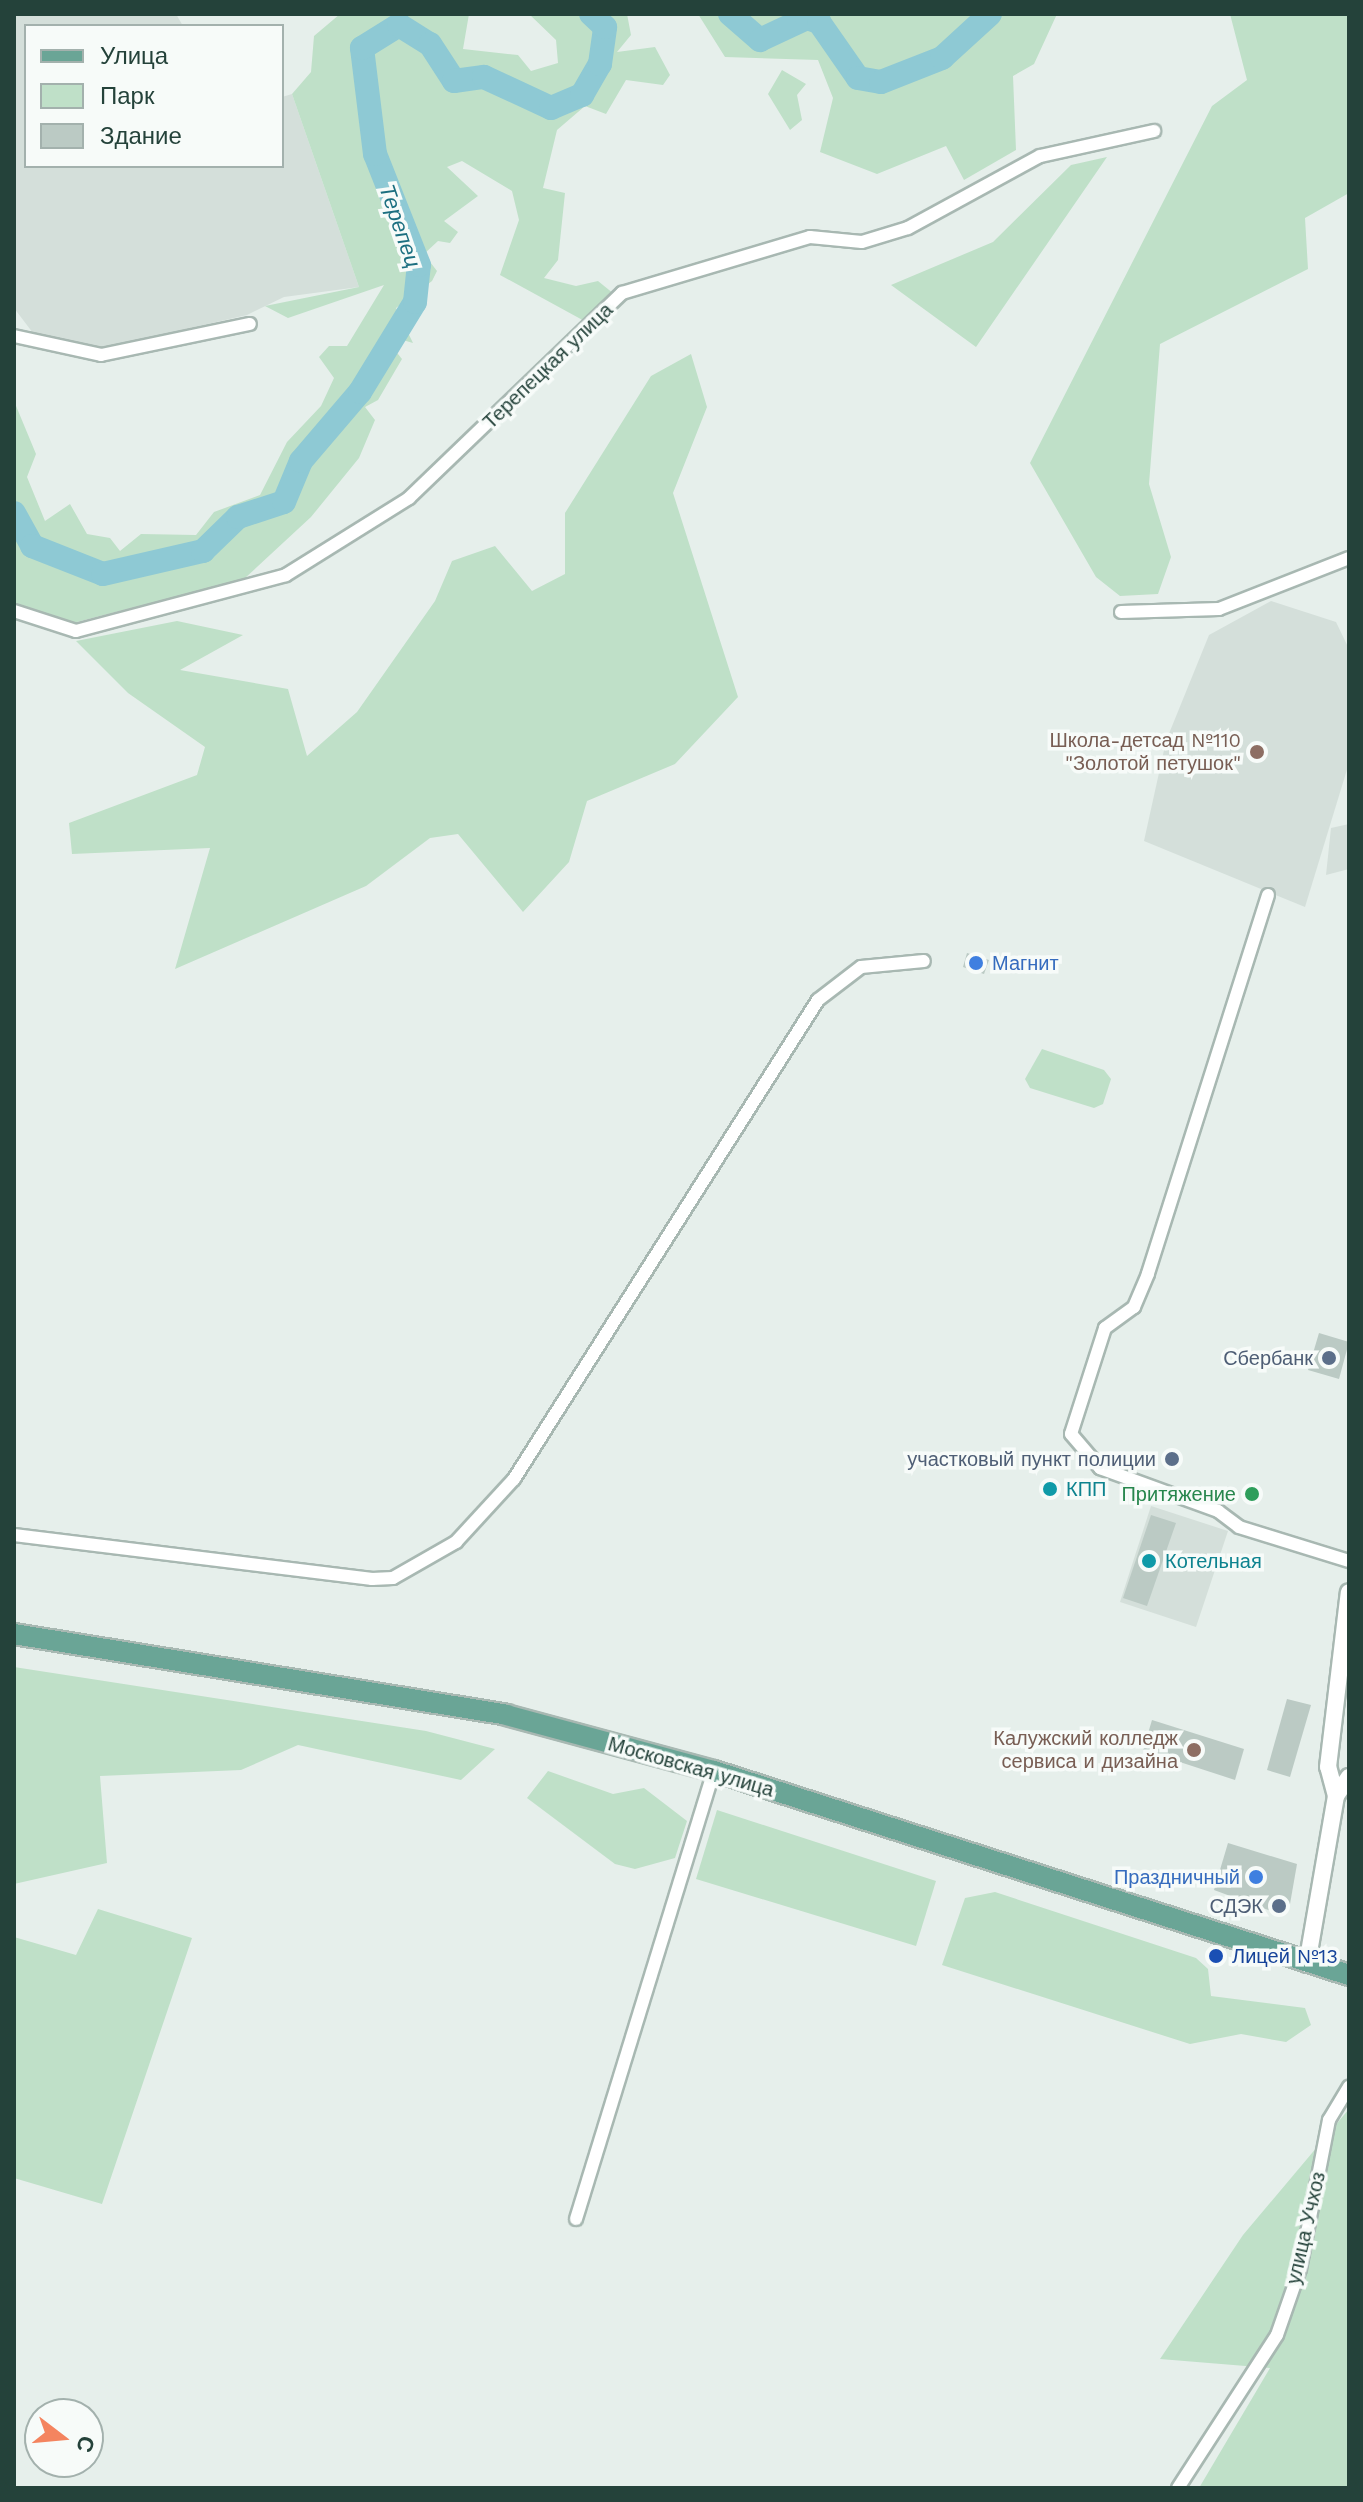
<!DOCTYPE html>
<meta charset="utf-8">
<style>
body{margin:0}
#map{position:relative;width:1363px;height:2502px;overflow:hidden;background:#e6efeb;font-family:"Work Sans",sans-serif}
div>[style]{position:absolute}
.built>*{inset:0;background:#d4dfda}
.green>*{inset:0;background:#bfe0c8}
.river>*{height:24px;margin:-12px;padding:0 12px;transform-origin:12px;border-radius:12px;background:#8ec9d4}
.building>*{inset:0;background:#bbcac4}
.roads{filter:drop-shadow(2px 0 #a8b8b2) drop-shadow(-2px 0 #a8b8b2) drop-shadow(0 2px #a8b8b2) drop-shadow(0 -2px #a8b8b2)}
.minor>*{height:12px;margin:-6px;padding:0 6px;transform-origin:6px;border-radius:6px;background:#fff}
.tertiary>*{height:16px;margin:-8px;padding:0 8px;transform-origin:8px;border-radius:8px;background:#fff}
.primary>*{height:20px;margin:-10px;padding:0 10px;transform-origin:10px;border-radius:10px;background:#6aa596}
.dots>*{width:22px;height:22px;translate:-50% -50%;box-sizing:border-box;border:4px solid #f7fbf9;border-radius:50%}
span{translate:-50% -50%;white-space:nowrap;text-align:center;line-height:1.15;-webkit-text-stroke:7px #f7fbf9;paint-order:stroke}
.street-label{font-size:20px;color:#24423a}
.education-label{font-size:20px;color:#785e54}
.right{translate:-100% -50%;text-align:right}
.shop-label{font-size:20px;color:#366cbe}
.left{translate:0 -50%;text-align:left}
.service-label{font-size:20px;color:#4e5e75}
.culture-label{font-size:20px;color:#0d838f}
.leisure-label{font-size:20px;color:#27864d}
.transit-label{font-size:20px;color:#164399}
.water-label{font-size:22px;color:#1c6f80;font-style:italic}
.frame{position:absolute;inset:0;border:16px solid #24423a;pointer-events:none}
.legend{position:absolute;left:24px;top:24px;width:260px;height:144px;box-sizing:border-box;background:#f7fbf9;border:2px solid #a3b1ad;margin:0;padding:10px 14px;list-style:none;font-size:24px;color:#24423a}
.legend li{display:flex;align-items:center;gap:16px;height:40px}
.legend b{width:40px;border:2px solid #a3b1ad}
.north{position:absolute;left:24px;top:2398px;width:80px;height:80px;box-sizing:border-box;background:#f7fbf9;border:2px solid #a3b1ad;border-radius:50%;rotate:106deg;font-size:22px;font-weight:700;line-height:32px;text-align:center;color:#24423a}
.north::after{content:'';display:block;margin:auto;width:28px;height:36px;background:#f4845f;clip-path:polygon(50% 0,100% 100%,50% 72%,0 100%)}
</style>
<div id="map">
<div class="built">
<i style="clip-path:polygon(14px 14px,176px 14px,183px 26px,26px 26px,26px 166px,282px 166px,282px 97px,292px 94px,359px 287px,284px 297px,247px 315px,99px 349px,36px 337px,14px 308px)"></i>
<i style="clip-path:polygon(1271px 601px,1336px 622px,1349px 649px,1349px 763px,1305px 907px,1144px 841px,1166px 741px,1209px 635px)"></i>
<i style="clip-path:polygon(1349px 824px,1349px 869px,1326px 875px,1331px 828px)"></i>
<i style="clip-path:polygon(1151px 1506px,1228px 1531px,1196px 1627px,1120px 1602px)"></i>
</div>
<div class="green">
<i style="clip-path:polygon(340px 14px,469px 14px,463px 49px,518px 55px,531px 71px,558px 63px,556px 40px,529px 14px,627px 14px,631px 35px,617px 52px,655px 47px,670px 75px,663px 85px,626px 80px,606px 114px,585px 106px,557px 130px,543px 188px,565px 193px,558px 260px,544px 278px,576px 286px,598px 281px,614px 294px,588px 323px,500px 275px,519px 220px,512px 191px,462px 161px,447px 167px,478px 196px,444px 221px,458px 232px,450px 243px,438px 241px,424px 254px,437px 271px,432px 281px,396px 308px,413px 343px,382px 334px,402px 359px,378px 400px,365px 407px,375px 420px,359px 458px,311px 517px,244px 579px,73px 623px,14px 604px,14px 401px,36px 454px,27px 477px,45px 521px,70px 504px,87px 534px,110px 538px,120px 551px,141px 534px,196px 535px,214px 512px,260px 495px,287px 442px,321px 406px,334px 378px,319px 357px,329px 346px,347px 346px,384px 285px,288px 318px,265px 306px,359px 287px,292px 94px,311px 72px,314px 36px)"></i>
<i style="clip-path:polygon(698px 14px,876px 16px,1057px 14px,1034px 64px,1013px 76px,1016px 150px,964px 180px,946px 146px,877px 174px,820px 152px,833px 98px,818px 60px,725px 57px)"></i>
<i style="clip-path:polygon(1230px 14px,1349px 14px,1349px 193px,1305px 218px,1308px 269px,1160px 344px,1149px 484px,1171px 557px,1158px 594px,1120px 596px,1096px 577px,1030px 463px,1212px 106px,1247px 80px)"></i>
<i style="clip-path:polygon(782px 70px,806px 84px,797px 95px,802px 120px,790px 130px,768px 94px)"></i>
<i style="clip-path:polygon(1107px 157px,976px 347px,891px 285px,993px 242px,1071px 165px)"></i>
<i style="clip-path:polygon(691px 354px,707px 407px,673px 493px,738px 697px,675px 764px,587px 801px,569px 862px,523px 912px,458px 834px,430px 838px,366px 886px,175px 969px,210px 848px,72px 854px,69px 823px,197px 775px,205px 747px,128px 693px,76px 641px,177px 621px,243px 635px,180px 670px,288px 689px,307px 756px,357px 712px,435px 601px,452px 561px,495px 546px,532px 591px,565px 574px,565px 513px,651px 376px)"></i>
<i style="clip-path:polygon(1042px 1049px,1104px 1070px,1111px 1079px,1103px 1104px,1094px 1108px,1030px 1088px,1025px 1079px)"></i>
<i style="clip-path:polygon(14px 1667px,426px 1731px,495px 1749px,461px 1780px,298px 1745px,241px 1770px,100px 1776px,107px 1863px,14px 1884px)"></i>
<i style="clip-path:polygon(548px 1771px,613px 1794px,644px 1788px,687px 1821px,675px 1858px,635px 1869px,615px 1864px,527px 1798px)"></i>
<i style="clip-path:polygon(717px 1810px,936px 1881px,916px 1946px,696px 1879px)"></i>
<i style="clip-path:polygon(995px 1892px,1196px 1958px,1208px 1969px,1211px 1996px,1305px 2008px,1311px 2025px,1286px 2042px,1241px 2034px,1190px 2044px,942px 1965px,965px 1898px)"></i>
<i style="clip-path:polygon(98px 1909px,192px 1938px,102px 2204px,14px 2178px,14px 1937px,76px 1955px)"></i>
<i style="clip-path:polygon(1349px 2109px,1349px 2488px,1199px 2488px,1270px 2368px,1160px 2359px,1243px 2235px)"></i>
</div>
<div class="river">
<i style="left:730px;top:14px;width:40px;rotate:41deg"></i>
<i style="left:760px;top:40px;width:52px;rotate:-25.1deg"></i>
<i style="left:807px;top:18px;width:13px;rotate:18deg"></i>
<i style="left:819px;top:22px;width:68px;rotate:55.1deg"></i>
<i style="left:858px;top:78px;width:23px;rotate:10deg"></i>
<i style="left:881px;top:82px;width:66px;rotate:-21.5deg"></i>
<i style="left:942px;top:58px;width:65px;rotate:-42.5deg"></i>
<i style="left:14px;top:513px;width:38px;rotate:61deg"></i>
<i style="left:32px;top:546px;width:76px;rotate:21.5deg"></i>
<i style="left:103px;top:574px;width:103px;rotate:-13deg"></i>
<i style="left:203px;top:551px;width:49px;rotate:-44.2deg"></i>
<i style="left:238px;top:517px;width:48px;rotate:-18.1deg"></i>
<i style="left:284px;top:502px;width:44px;rotate:-67.5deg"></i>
<i style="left:301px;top:461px;width:91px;rotate:-49.5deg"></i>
<i style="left:360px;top:392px;width:105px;rotate:-58.6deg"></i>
<i style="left:415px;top:302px;width:37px;rotate:-84deg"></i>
<i style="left:419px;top:265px;width:119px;rotate:-111.6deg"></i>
<i style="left:375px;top:154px;width:107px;rotate:-97deg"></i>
<i style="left:362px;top:48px;width:44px;rotate:-31.9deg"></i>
<i style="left:399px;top:25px;width:36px;rotate:32deg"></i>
<i style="left:430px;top:44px;width:44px;rotate:57deg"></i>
<i style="left:454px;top:81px;width:30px;rotate:-8deg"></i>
<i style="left:484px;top:77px;width:74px;rotate:24.8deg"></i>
<i style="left:551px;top:108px;width:34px;rotate:-23deg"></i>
<i style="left:582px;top:95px;width:36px;rotate:-60deg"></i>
<i style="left:600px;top:64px;width:37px;rotate:-82deg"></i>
<i style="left:605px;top:27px;width:19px;rotate:-137deg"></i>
</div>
<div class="building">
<i style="clip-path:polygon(967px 953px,989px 960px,984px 974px,963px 967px)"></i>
<i style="clip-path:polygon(1319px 1333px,1349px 1342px,1339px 1379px,1308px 1370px)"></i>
<i style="clip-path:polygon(1151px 1515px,1176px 1523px,1147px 1606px,1123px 1598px)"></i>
<i style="clip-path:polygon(1287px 1699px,1311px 1705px,1290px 1777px,1267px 1770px)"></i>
<i style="clip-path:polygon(1152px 1720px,1244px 1749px,1235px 1780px,1143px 1750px)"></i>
<i style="clip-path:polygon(1228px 1843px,1297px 1864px,1290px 1904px,1271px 1911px,1214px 1890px)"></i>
</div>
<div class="roads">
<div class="minor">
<i style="left:14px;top:336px;width:89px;rotate:12.3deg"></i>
<i style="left:101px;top:355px;width:152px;rotate:-11.8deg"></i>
<i style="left:14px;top:611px;width:65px;rotate:17.9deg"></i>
<i style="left:76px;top:631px;width:217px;rotate:-14.9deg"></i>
<i style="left:286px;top:575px;width:145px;rotate:-32deg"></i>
<i style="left:409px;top:498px;width:296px;rotate:-43.9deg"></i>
<i style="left:622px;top:293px;width:196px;rotate:-16.6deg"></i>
<i style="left:810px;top:237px;width:52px;rotate:5.5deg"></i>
<i style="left:862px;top:242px;width:48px;rotate:-16.9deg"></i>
<i style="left:908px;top:228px;width:150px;rotate:-28.6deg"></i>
<i style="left:1040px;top:156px;width:117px;rotate:-12.4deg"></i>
<i style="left:1121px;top:612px;width:98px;rotate:-1.8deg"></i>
<i style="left:1219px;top:609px;width:140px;rotate:-21.4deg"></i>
<i style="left:1268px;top:895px;width:398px;rotate:107.6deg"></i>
<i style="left:1148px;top:1274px;width:36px;rotate:113deg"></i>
<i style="left:1134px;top:1307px;width:36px;rotate:144deg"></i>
<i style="left:1105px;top:1328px;width:111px;rotate:107.8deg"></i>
<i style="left:1071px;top:1434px;width:45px;rotate:49.5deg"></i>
<i style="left:1100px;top:1468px;width:126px;rotate:20deg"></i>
<i style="left:1218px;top:1511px;width:26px;rotate:37deg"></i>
<i style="left:1239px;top:1527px;width:115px;rotate:17.2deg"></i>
<i style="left:14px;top:1535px;width:361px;rotate:7deg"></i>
<i style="left:372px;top:1579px;width:21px;rotate:-3deg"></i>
<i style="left:393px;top:1578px;width:73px;rotate:-29.7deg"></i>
<i style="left:456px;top:1542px;width:86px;rotate:-47.4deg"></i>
<i style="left:514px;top:1479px;width:567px;rotate:-57.6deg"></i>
<i style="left:818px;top:1000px;width:54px;rotate:-37.5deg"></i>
<i style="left:861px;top:967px;width:63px;rotate:-5.4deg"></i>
<i style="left:576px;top:2219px;width:469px;rotate:-72.9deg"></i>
<i style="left:1178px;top:2488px;width:182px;rotate:-57.1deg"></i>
<i style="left:1277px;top:2335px;width:70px;rotate:-70.8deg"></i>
<i style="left:1300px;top:2269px;width:152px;rotate:-79deg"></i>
<i style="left:1329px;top:2120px;width:39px;rotate:-59deg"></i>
</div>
<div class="tertiary">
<i style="left:1336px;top:1796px;width:23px;rotate:-56deg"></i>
<i style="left:1307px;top:1964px;width:170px;rotate:-80.2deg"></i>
<i style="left:1336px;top:1796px;width:30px;rotate:-105deg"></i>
<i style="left:1328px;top:1767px;width:176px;rotate:-83.2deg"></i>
</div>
<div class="primary">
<i style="left:14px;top:1634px;width:499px;rotate:9.3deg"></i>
<i style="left:506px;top:1715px;width:215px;rotate:15.1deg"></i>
<i style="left:714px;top:1771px;width:667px;rotate:17.81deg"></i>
</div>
</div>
<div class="dots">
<i style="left:1257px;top:752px;background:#8d6e63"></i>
<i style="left:976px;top:963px;background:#3f7fe0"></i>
<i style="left:1329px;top:1358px;background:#5c6f8a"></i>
<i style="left:1172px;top:1459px;background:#5c6f8a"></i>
<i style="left:1050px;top:1489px;background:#0f9aa8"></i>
<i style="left:1252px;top:1494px;background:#2e9e5b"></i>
<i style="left:1149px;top:1561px;background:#0f9aa8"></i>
<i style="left:1194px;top:1750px;background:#8d6e63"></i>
<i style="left:1256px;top:1877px;background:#3f7fe0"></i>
<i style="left:1279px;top:1906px;background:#5c6f8a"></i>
<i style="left:1216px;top:1956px;background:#1a4fb4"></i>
</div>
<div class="street-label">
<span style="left:548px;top:366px;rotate:-44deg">Терепецкая улица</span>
<span style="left:691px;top:1767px;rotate:16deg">Московская улица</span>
<span style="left:1306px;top:2228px;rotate:-77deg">улица Учхоз</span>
</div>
<div class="education-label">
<span class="right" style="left:1241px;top:752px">Школа-детсад №110<br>"Золотой петушок"</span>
<span class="right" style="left:1178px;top:1750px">Калужский колледж<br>сервиса и дизайна</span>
</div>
<div class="shop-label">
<span class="left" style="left:992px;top:963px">Магнит</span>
<span class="right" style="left:1240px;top:1877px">Праздничный</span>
</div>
<div class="service-label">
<span class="right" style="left:1313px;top:1358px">Сбербанк</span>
<span class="right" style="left:1156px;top:1459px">участковый пункт полиции</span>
<span class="right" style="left:1263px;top:1906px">СДЭК</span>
</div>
<div class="culture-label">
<span class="left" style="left:1066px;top:1489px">КПП</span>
<span class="left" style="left:1165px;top:1561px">Котельная</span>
</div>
<div class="leisure-label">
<span class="right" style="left:1236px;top:1494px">Притяжение</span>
</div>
<div class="transit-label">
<span class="left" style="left:1232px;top:1956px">Лицей №13</span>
</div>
<div class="water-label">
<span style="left:400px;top:226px;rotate:71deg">Терепец</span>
</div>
<div class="frame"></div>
<ul class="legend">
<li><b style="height:10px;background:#6aa596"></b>Улица</li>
<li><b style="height:22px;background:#bfe0c8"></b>Парк</li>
<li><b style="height:22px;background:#bbcac4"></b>Здание</li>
</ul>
<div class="north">С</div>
</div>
